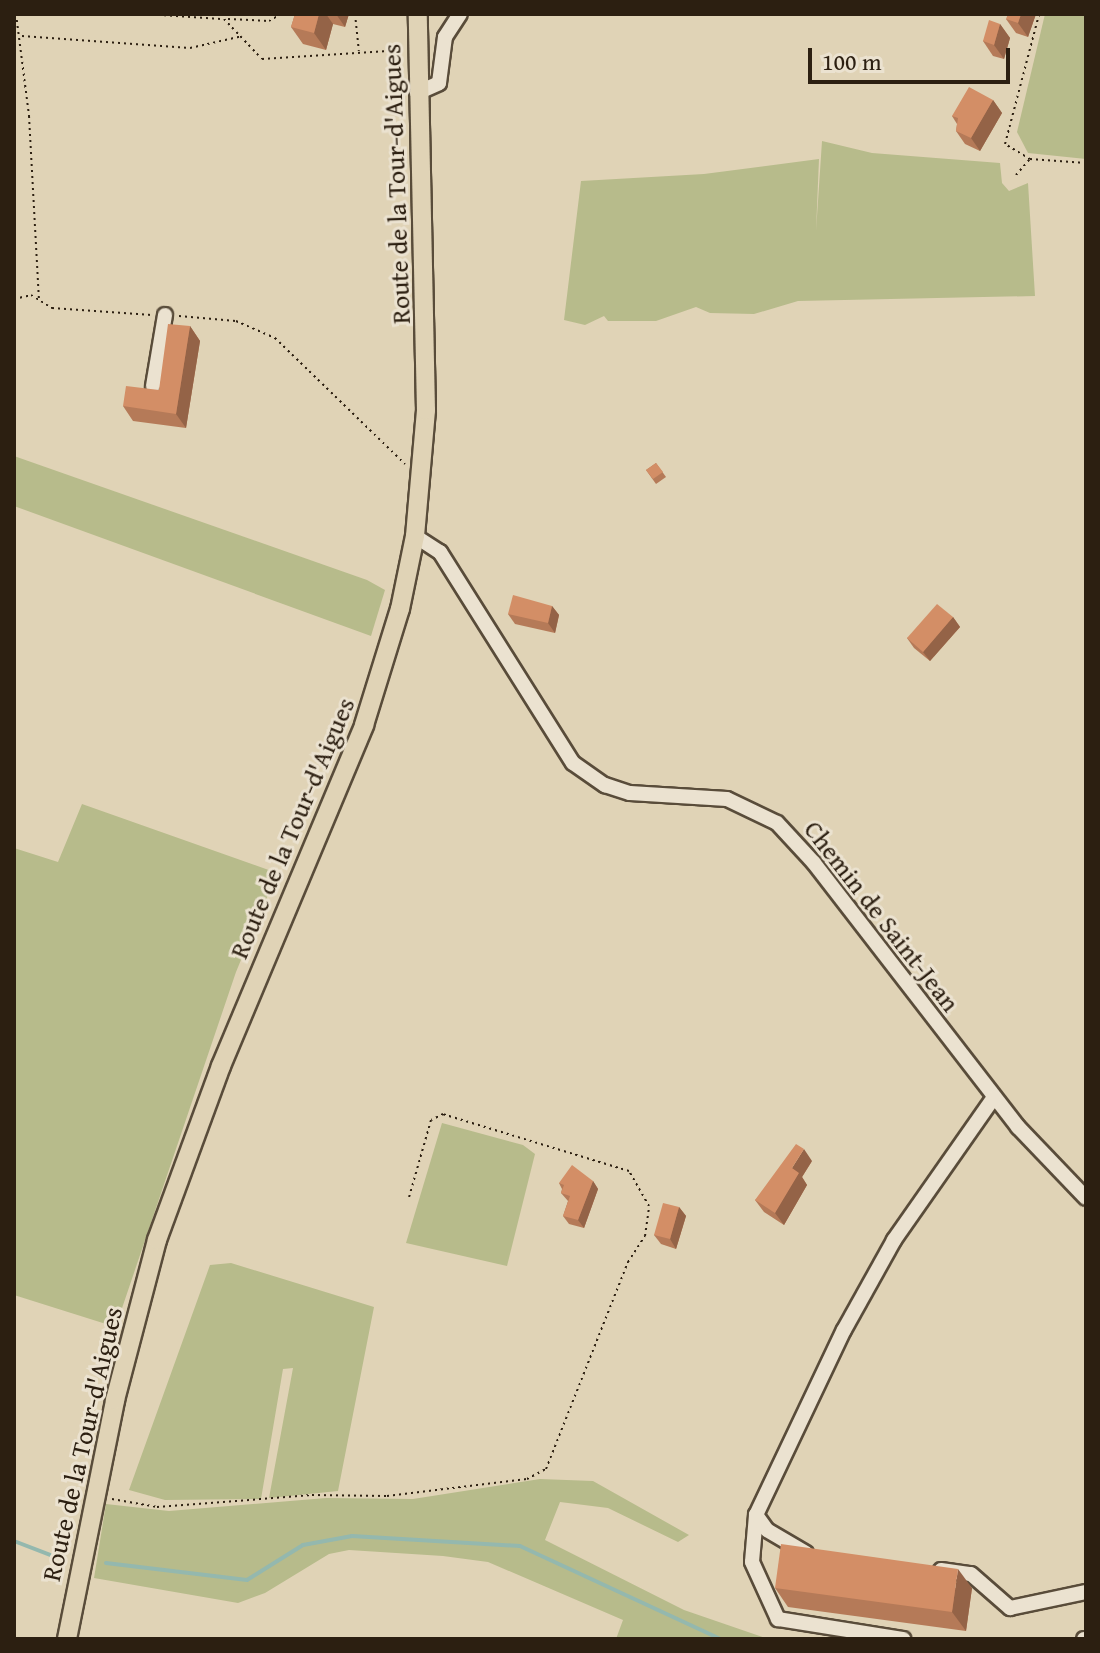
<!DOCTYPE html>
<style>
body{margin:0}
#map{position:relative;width:1100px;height:1653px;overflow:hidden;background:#e0d3b6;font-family:"Gentium Book Plus",serif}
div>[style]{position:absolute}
.green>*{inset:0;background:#b7bb8b}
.stream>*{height:4px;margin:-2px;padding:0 2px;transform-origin:2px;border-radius:2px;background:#94b8ae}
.path>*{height:2px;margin-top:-1px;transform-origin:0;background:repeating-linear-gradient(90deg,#2c1f11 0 2px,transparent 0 6px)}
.roads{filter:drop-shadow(2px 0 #594c3a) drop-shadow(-2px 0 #594c3a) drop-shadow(0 2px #594c3a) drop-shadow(0 -2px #594c3a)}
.minor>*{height:14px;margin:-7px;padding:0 7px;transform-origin:7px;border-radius:7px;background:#ebe2d0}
.major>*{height:18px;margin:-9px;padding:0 9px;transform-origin:9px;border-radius:9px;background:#e0d3b6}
.wall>*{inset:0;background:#b57a58}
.shaded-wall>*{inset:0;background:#946347}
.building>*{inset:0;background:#d38e66}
span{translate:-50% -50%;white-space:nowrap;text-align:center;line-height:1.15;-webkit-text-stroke:6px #ebe2d0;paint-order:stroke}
.street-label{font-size:26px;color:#2c1f11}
.frame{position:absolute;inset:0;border:16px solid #2c1f11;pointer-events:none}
.scale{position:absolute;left:808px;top:48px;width:202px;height:36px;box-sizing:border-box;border:4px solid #2c1f11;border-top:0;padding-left:10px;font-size:24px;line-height:28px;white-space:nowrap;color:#2c1f11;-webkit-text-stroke:6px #ebe2d0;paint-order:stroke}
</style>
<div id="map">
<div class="green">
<i style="clip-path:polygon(1045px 14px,1086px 14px,1086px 159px,1028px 153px,1017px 132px)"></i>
<i style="clip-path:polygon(822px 141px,872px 153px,1000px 163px,1002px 183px,1009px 191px,1028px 183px,1035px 296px,798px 301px,754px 314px,710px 313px,696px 307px,656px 321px,608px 321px,604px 316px,585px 325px,564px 320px,581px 181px,704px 174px,819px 159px,816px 231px)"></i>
<i style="clip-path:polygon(14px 456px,367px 580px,385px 590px,371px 636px,14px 506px)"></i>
<i style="clip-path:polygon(82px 804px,277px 873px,236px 972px,118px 1320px,106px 1324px,14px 1295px,14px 848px,58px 862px)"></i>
<i style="clip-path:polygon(442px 1123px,523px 1145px,535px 1154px,507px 1266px,406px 1243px)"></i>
<i style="clip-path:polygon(231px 1263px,374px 1307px,338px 1491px,269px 1498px,293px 1368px,283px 1369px,261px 1499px,165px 1500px,129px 1490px,210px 1265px)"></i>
<i style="clip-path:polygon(540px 1479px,593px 1481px,689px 1535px,678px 1542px,608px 1508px,560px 1502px,545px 1540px,684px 1610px,768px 1639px,616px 1639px,623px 1620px,488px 1562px,443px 1556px,349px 1550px,329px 1554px,265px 1593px,238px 1603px,94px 1578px,106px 1504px,169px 1511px,326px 1498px,413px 1499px)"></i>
</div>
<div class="stream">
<i style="left:14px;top:1541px;width:47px;rotate:21.1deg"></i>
<i style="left:106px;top:1563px;width:142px;rotate:6.9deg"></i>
<i style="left:247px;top:1580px;width:66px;rotate:-32deg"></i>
<i style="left:303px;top:1545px;width:50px;rotate:-10.4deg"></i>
<i style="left:352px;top:1536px;width:168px;rotate:3.4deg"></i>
<i style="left:520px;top:1546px;width:221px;rotate:24.9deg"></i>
</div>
<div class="path">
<i style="left:16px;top:14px;width:103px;rotate:82.7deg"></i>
<i style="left:29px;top:116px;width:184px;rotate:86.9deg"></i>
<i style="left:146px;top:14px;width:75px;rotate:3.8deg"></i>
<i style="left:355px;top:14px;width:37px;rotate:84deg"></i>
<i style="left:224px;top:19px;width:55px;rotate:46.5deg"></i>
<i style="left:262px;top:59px;width:142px;rotate:-3.6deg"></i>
<i style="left:228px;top:19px;width:41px;rotate:2.8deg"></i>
<i style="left:269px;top:21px;width:14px;rotate:-30deg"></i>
<i style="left:22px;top:36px;width:168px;rotate:4.1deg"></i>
<i style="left:190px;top:48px;width:54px;rotate:-12.8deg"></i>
<i style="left:1030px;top:159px;width:29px;rotate:-149deg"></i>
<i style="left:1005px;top:144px;width:134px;rotate:-75.3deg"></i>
<i style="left:1016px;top:175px;width:21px;rotate:-49deg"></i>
<i style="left:1030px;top:159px;width:56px;rotate:4.1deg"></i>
<i style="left:14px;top:299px;width:17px;rotate:-13deg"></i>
<i style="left:31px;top:295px;width:25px;rotate:32deg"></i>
<i style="left:52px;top:308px;width:100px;rotate:4deg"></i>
<i style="left:179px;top:316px;width:57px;rotate:5deg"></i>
<i style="left:236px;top:321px;width:43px;rotate:23.6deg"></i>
<i style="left:275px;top:338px;width:181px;rotate:44.1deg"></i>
<i style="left:112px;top:1499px;width:46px;rotate:10.1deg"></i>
<i style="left:157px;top:1507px;width:155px;rotate:-4.4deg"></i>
<i style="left:312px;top:1495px;width:75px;rotate:0.8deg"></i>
<i style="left:387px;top:1496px;width:141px;rotate:-6.9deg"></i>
<i style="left:527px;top:1479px;width:21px;rotate:-28deg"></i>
<i style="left:546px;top:1469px;width:223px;rotate:-68.4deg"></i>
<i style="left:628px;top:1262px;width:31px;rotate:-57deg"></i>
<i style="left:645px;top:1236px;width:30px;rotate:-82deg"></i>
<i style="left:649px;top:1206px;width:40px;rotate:-119.7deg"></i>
<i style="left:629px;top:1171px;width:195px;rotate:-163deg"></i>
<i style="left:443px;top:1114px;width:13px;rotate:153deg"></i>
<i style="left:431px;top:1120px;width:80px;rotate:105.9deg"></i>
</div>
<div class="roads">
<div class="minor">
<i style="left:417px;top:93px;width:24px;rotate:-24deg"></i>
<i style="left:439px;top:83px;width:46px;rotate:-82.6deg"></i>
<i style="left:445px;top:37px;width:27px;rotate:-57deg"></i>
<i style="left:153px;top:386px;width:72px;rotate:-80.4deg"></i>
<i style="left:415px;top:536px;width:30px;rotate:33deg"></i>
<i style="left:440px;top:552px;width:249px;rotate:57.8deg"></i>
<i style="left:573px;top:763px;width:39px;rotate:35deg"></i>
<i style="left:605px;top:785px;width:26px;rotate:18deg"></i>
<i style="left:630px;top:793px;width:97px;rotate:3.5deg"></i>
<i style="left:727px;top:799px;width:55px;rotate:25.6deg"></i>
<i style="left:777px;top:823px;width:54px;rotate:47.2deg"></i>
<i style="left:814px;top:863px;width:334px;rotate:52.3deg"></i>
<i style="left:1018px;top:1127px;width:98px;rotate:46.2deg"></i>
<i style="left:756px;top:1515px;width:47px;rotate:94.9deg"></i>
<i style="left:752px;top:1562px;width:63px;rotate:65.5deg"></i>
<i style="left:778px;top:1619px;width:127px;rotate:9.1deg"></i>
<i style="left:806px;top:1553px;width:45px;rotate:-149.5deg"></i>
<i style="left:767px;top:1530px;width:19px;rotate:-126deg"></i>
<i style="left:756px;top:1515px;width:205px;rotate:-64.6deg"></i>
<i style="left:844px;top:1330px;width:103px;rotate:-60.9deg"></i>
<i style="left:894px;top:1240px;width:174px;rotate:-55deg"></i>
<i style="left:941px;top:1570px;width:30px;rotate:8deg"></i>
<i style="left:971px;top:1574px;width:52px;rotate:41.1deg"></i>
<i style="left:1010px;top:1608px;width:78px;rotate:-11.9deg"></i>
<i style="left:1084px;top:1639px;width:2px"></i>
</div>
<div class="major">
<i style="left:67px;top:1639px;width:244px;rotate:-78.6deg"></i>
<i style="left:115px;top:1400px;width:165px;rotate:-75.3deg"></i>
<i style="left:157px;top:1240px;width:185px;rotate:-69.8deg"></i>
<i style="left:221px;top:1066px;width:370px;rotate:-67.2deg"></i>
<i style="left:364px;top:725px;width:121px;rotate:-72.8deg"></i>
<i style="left:400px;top:609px;width:75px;rotate:-78.4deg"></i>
<i style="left:415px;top:536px;width:126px;rotate:-85deg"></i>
<i style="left:426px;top:410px;width:396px;rotate:-91.2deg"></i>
</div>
</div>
<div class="wall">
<i style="clip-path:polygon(295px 14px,349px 14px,345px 27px,333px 24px,326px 50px,303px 44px,291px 27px)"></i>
<i style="clip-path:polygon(1036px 14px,1028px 37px,1016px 33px,1006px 19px)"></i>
<i style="clip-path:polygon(1000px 24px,1010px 38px,1004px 59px,993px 56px,983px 41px)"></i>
<i style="clip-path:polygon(993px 100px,1002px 113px,980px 151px,965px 144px,956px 131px,957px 124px,952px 116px)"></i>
<i style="clip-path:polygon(190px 326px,200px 341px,186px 428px,133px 421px,123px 406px,159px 390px)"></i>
<i style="clip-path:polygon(656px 463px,666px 477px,656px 484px,646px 470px)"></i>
<i style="clip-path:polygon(552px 606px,559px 615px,555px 633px,515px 624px,508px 614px)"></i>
<i style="clip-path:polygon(953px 617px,960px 627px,930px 661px,914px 648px,907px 638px)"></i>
<i style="clip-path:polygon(812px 1161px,802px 1177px,807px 1185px,784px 1225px,764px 1212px,755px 1200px)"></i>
<i style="clip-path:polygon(593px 1181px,598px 1189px,584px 1228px,569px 1224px,563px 1216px,568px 1201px,561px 1193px,562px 1189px,559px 1183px)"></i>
<i style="clip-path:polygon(679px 1207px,686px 1216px,676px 1249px,661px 1244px,654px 1235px)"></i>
<i style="clip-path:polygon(775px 1588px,972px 1588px,966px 1631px,788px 1607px)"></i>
</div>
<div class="shaded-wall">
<i style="clip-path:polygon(319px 14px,326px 14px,333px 24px,326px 50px,314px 33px)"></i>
<i style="clip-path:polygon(336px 14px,349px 14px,345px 27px)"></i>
<i style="clip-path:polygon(1021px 14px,1036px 14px,1028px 37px,1018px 23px)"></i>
<i style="clip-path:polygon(1000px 24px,1010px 38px,1004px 59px,994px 45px)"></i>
<i style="clip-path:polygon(993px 100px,1002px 113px,980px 151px,971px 138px)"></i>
<i style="clip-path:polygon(190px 326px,200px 341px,186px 428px,176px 414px)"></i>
<i style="clip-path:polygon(552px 606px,559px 615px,555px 633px,548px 623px)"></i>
<i style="clip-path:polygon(953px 617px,960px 627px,930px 661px,923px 652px)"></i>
<i style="clip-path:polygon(804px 1149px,812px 1161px,802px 1177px,807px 1185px,784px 1225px,775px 1213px,792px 1168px)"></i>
<i style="clip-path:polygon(593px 1181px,598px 1189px,584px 1228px,578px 1220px)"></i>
<i style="clip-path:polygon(679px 1207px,686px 1216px,676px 1249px,670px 1239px)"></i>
<i style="clip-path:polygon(958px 1569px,972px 1588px,966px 1631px,952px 1612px)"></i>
</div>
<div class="building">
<i style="clip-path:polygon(295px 14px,319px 14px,314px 33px,291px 27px)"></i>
<i style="clip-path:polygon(1008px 14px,1021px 14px,1018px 23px,1006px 19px)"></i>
<i style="clip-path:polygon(989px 20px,1000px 24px,994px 45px,983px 41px)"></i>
<i style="clip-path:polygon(969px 87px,993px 100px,971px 138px,956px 131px,958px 118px,952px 116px)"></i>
<i style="clip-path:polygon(168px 324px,190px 326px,176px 414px,123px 406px,126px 386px,159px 390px)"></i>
<i style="clip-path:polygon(656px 463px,663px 472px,653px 479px,646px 470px)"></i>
<i style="clip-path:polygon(513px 595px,552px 606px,548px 623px,508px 614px)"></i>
<i style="clip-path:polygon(937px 604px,953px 617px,923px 652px,907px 638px)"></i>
<i style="clip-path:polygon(796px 1144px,804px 1149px,792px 1168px,799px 1173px,775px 1213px,755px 1200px)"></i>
<i style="clip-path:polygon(572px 1165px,593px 1181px,578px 1220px,563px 1216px,570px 1196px,561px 1193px,564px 1185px,559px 1183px)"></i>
<i style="clip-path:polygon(663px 1203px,679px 1207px,670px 1239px,654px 1235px)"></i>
<i style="clip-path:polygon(781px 1544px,958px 1569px,952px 1612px,775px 1588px)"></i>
</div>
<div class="street-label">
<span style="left:396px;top:184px;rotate:-92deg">Route de la Tour-d'Aigues</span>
<span style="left:292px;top:828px;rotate:-67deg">Route de la Tour-d'Aigues</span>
<span style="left:882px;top:916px;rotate:52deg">Chemin de Saint-Jean</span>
<span style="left:82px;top:1444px;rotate:-77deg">Route de la Tour-d'Aigues</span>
</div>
<div class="frame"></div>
<div class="scale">100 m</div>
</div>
